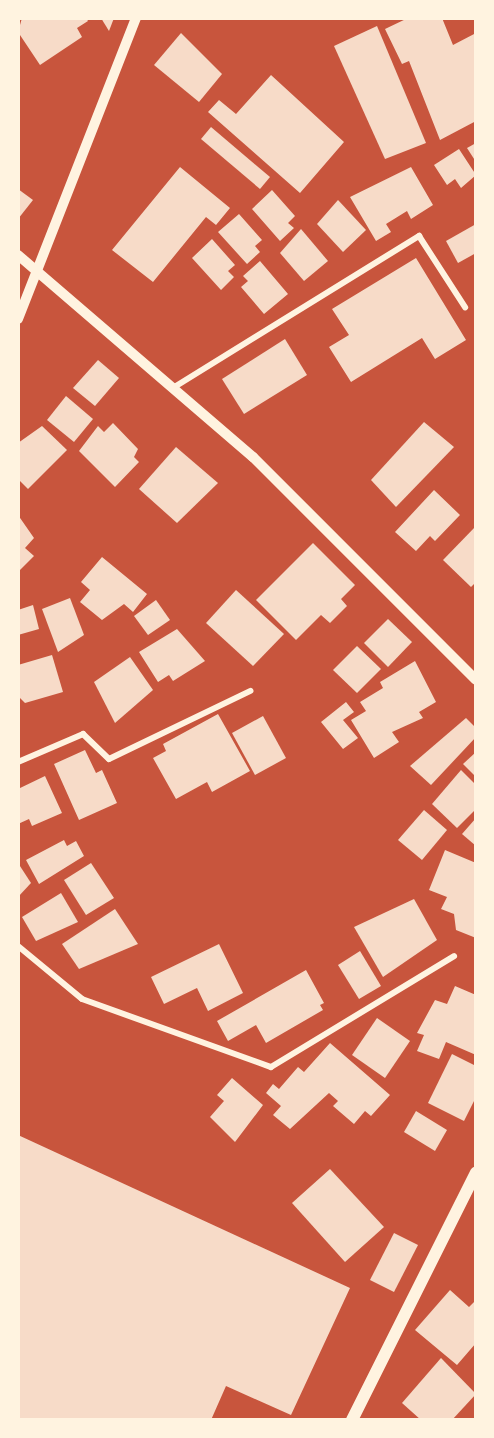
<!DOCTYPE html>
<style>
body{margin:0}
#map{position:relative;width:494px;height:1438px;overflow:hidden;background:#c8553d;font-family:Quicksand,sans-serif}
div>[style]{position:absolute}
.building>*{inset:0;background:#f7dbc8}
.minor>*{height:6px;margin:-3px;padding:0 3px;transform-origin:3px;border-radius:3px;background:#fff3e0}
.tertiary>*{height:10px;margin:-5px;padding:0 5px;transform-origin:5px;border-radius:5px;background:#fff3e0}
.secondary>*{height:12px;margin:-6px;padding:0 6px;transform-origin:6px;border-radius:6px;background:#fff3e0}
span{translate:-50% -50%;white-space:nowrap;text-align:center;line-height:1.15;-webkit-text-stroke:6px #fff3e0;paint-order:stroke}
.frame{position:absolute;inset:0;border:20px solid #fff3e0;pointer-events:none}
</style>
<div id="map">
<div class="building">
<i style="clip-path:polygon(22px 18px,86px 18px,88px 21px,77px 28px,82px 37px,40px 65px,18px 32px)"></i>
<i style="clip-path:polygon(101px 18px,114px 18px,109px 31px)"></i>
<i style="clip-path:polygon(408px 18px,442px 18px,453px 45px,476px 33px,476px 121px,440px 140px,409px 61px,402px 64px,385px 29px)"></i>
<i style="clip-path:polygon(377px 26px,426px 143px,385px 159px,334px 46px)"></i>
<i style="clip-path:polygon(181px 33px,222px 74px,199px 102px,154px 65px)"></i>
<i style="clip-path:polygon(271px 75px,344px 142px,300px 193px,208px 112px,219px 100px,236px 114px)"></i>
<i style="clip-path:polygon(211px 127px,270px 177px,260px 189px,201px 139px)"></i>
<i style="clip-path:polygon(476px 143px,476px 162px,467px 148px)"></i>
<i style="clip-path:polygon(459px 149px,476px 175px,461px 188px,455px 179px,447px 185px,434px 165px)"></i>
<i style="clip-path:polygon(180px 167px,230px 208px,216px 225px,206px 217px,153px 282px,112px 250px)"></i>
<i style="clip-path:polygon(411px 167px,433px 205px,411px 219px,407px 211px,386px 224px,391px 232px,376px 241px,350px 197px)"></i>
<i style="clip-path:polygon(18px 189px,33px 200px,18px 219px)"></i>
<i style="clip-path:polygon(272px 190px,295px 216px,288px 223px,294px 228px,280px 241px,252px 209px)"></i>
<i style="clip-path:polygon(338px 200px,366px 230px,343px 252px,317px 224px)"></i>
<i style="clip-path:polygon(239px 214px,262px 240px,255px 246px,260px 252px,247px 264px,218px 232px)"></i>
<i style="clip-path:polygon(476px 224px,476px 253px,458px 263px,446px 241px)"></i>
<i style="clip-path:polygon(301px 229px,328px 261px,304px 281px,280px 253px)"></i>
<i style="clip-path:polygon(212px 239px,235px 265px,228px 271px,234px 277px,221px 290px,192px 258px)"></i>
<i style="clip-path:polygon(416px 258px,466px 340px,435px 359px,422px 338px,351px 382px,329px 347px,349px 335px,332px 309px)"></i>
<i style="clip-path:polygon(260px 261px,288px 294px,264px 314px,241px 287px,248px 281px,243px 276px)"></i>
<i style="clip-path:polygon(285px 339px,307px 375px,244px 414px,222px 379px)"></i>
<i style="clip-path:polygon(98px 360px,119px 378px,95px 406px,73px 388px)"></i>
<i style="clip-path:polygon(66px 396px,93px 419px,74px 442px,47px 420px)"></i>
<i style="clip-path:polygon(424px 422px,454px 447px,396px 507px,371px 480px)"></i>
<i style="clip-path:polygon(113px 423px,138px 449px,134px 457px,139px 462px,115px 487px,79px 451px,98px 426px,104px 432px)"></i>
<i style="clip-path:polygon(42px 426px,67px 450px,28px 489px,18px 479px,18px 443px)"></i>
<i style="clip-path:polygon(176px 447px,218px 483px,177px 523px,139px 489px)"></i>
<i style="clip-path:polygon(434px 490px,460px 515px,435px 541px,430px 536px,416px 551px,395px 532px)"></i>
<i style="clip-path:polygon(18px 515px,34px 538px,25px 548px,34px 556px,18px 572px)"></i>
<i style="clip-path:polygon(476px 526px,476px 582px,471px 587px,443px 560px)"></i>
<i style="clip-path:polygon(313px 543px,355px 585px,341px 599px,347px 606px,330px 623px,321px 615px,296px 640px,256px 600px)"></i>
<i style="clip-path:polygon(102px 557px,147px 594px,133px 612px,124px 604px,102px 620px,80px 602px,90px 590px,81px 582px)"></i>
<i style="clip-path:polygon(236px 590px,284px 634px,253px 666px,206px 623px)"></i>
<i style="clip-path:polygon(70px 598px,84px 635px,58px 652px,42px 609px)"></i>
<i style="clip-path:polygon(156px 600px,170px 620px,148px 635px,134px 616px)"></i>
<i style="clip-path:polygon(33px 605px,39px 629px,18px 635px,18px 610px)"></i>
<i style="clip-path:polygon(388px 619px,412px 642px,388px 667px,364px 643px)"></i>
<i style="clip-path:polygon(177px 629px,205px 661px,173px 681px,169px 675px,158px 682px,139px 652px)"></i>
<i style="clip-path:polygon(357px 646px,381px 669px,357px 693px,333px 670px)"></i>
<i style="clip-path:polygon(52px 655px,63px 692px,25px 703px,18px 696px,18px 665px)"></i>
<i style="clip-path:polygon(130px 657px,153px 690px,115px 723px,94px 682px)"></i>
<i style="clip-path:polygon(415px 661px,436px 702px,419px 712px,423px 718px,392px 732px,399px 742px,374px 758px,351px 720px,366px 711px,360px 702px,383px 688px,380px 682px)"></i>
<i style="clip-path:polygon(346px 702px,354px 712px,343px 720px,358px 738px,343px 749px,321px 722px)"></i>
<i style="clip-path:polygon(218px 714px,250px 771px,212px 792px,207px 782px,176px 799px,153px 758px,166px 751px,163px 744px)"></i>
<i style="clip-path:polygon(263px 716px,286px 758px,255px 775px,232px 733px)"></i>
<i style="clip-path:polygon(466px 718px,476px 728px,476px 737px,431px 785px,410px 766px)"></i>
<i style="clip-path:polygon(85px 750px,96px 773px,102px 770px,117px 803px,79px 820px,54px 764px)"></i>
<i style="clip-path:polygon(476px 752px,476px 777px,463px 764px)"></i>
<i style="clip-path:polygon(461px 770px,476px 785px,476px 809px,457px 828px,432px 804px)"></i>
<i style="clip-path:polygon(45px 776px,62px 813px,32px 826px,29px 819px,18px 824px,18px 789px)"></i>
<i style="clip-path:polygon(424px 810px,447px 830px,422px 860px,398px 840px)"></i>
<i style="clip-path:polygon(476px 818px,476px 846px,462px 834px)"></i>
<i style="clip-path:polygon(64px 840px,67px 846px,76px 841px,84px 856px,39px 884px,26px 860px)"></i>
<i style="clip-path:polygon(445px 850px,476px 863px,476px 938px,456px 930px,454px 914px,441px 909px,447px 897px,429px 890px)"></i>
<i style="clip-path:polygon(18px 863px,31px 883px,18px 897px)"></i>
<i style="clip-path:polygon(91px 863px,114px 898px,86px 915px,64px 880px)"></i>
<i style="clip-path:polygon(61px 893px,78px 922px,36px 941px,22px 917px)"></i>
<i style="clip-path:polygon(414px 899px,437px 940px,383px 977px,354px 927px)"></i>
<i style="clip-path:polygon(115px 909px,138px 944px,79px 969px,62px 944px)"></i>
<i style="clip-path:polygon(219px 944px,243px 993px,208px 1011px,197px 988px,164px 1004px,151px 977px)"></i>
<i style="clip-path:polygon(360px 951px,381px 986px,359px 999px,338px 965px)"></i>
<i style="clip-path:polygon(306px 970px,324px 1003px,320px 1005px,323px 1010px,266px 1043px,256px 1025px,228px 1041px,217px 1021px)"></i>
<i style="clip-path:polygon(455px 986px,476px 995px,476px 1055px,446px 1042px,439px 1059px,417px 1051px,424px 1035px,417px 1033px,435px 1000px,447px 1004px)"></i>
<i style="clip-path:polygon(377px 1018px,410px 1041px,385px 1078px,352px 1055px)"></i>
<i style="clip-path:polygon(330px 1043px,390px 1095px,371px 1116px,365px 1111px,354px 1124px,333px 1106px,338px 1101px,329px 1093px,290px 1129px,273px 1115px,281px 1106px,266px 1093px,273px 1084px,279px 1089px,298px 1067px,304px 1072px)"></i>
<i style="clip-path:polygon(452px 1054px,476px 1066px,476px 1097px,464px 1121px,428px 1103px)"></i>
<i style="clip-path:polygon(232px 1078px,263px 1105px,235px 1142px,210px 1117px,224px 1101px,217px 1095px)"></i>
<i style="clip-path:polygon(416px 1111px,447px 1130px,435px 1151px,404px 1132px)"></i>
<i style="clip-path:polygon(18px 1135px,350px 1288px,291px 1415px,226px 1386px,211px 1420px,18px 1420px)"></i>
<i style="clip-path:polygon(330px 1169px,384px 1227px,345px 1262px,292px 1203px)"></i>
<i style="clip-path:polygon(394px 1233px,418px 1245px,394px 1292px,370px 1280px)"></i>
<i style="clip-path:polygon(450px 1290px,469px 1307px,476px 1300px,476px 1343px,457px 1365px,415px 1330px)"></i>
<i style="clip-path:polygon(441px 1358px,476px 1394px,452px 1420px,421px 1420px,402px 1403px)"></i>
</div>
<div class="minor">
<i style="left:176px;top:386px;width:286px;rotate:-31.7deg"></i>
<i style="left:419px;top:236px;width:85px;rotate:57.1deg"></i>
<i style="left:18px;top:762px;width:71px;rotate:-23.3deg"></i>
<i style="left:83px;top:734px;width:36px;rotate:44deg"></i>
<i style="left:109px;top:759px;width:157px;rotate:-25.7deg"></i>
<i style="left:18px;top:946px;width:83px;rotate:39.6deg"></i>
<i style="left:82px;top:999px;width:201px;rotate:19.8deg"></i>
<i style="left:271px;top:1067px;width:214px;rotate:-31.2deg"></i>
</div>
<div class="tertiary">
<i style="left:18px;top:255px;width:310px;rotate:40.7deg"></i>
<i style="left:253px;top:457px;width:315px;rotate:45deg"></i>
<i style="left:18px;top:319px;width:323px;rotate:-68.6deg"></i>
</div>
<div class="secondary">
<i style="left:352px;top:1420px;width:277px;rotate:-63.4deg"></i>
</div>
<div class="frame"></div>
</div>
